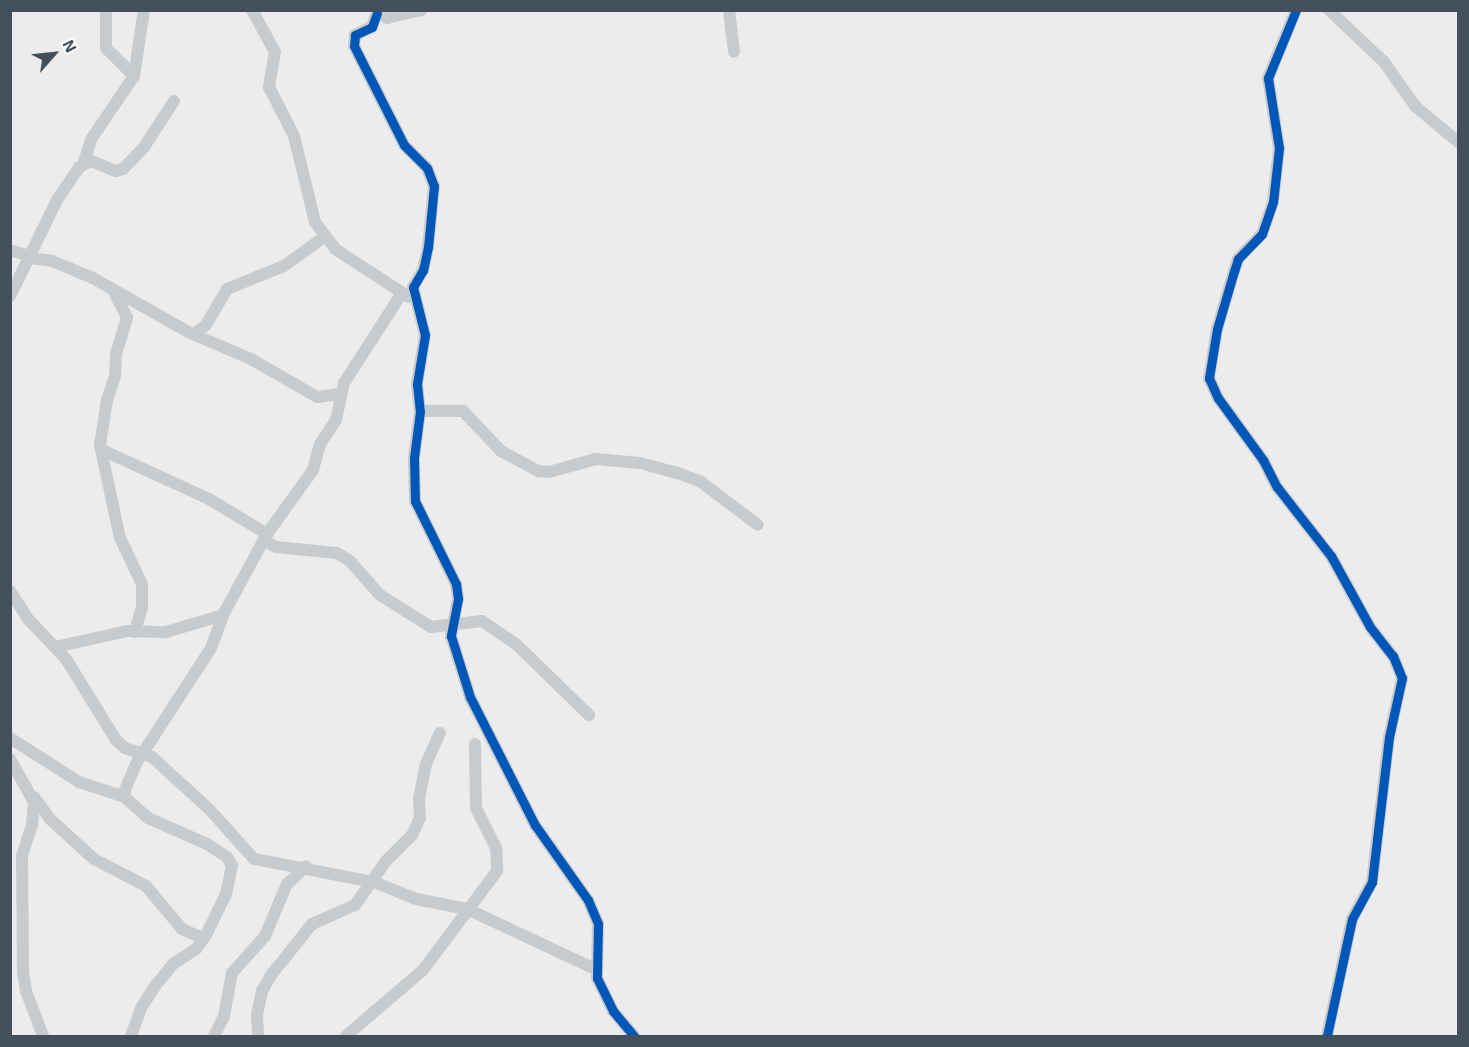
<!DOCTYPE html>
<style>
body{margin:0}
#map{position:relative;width:1469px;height:1047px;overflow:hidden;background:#edecec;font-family:"Exo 2",sans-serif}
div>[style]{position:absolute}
.street>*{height:12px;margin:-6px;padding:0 6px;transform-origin:6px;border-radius:6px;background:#c8cbcd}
.cycleway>*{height:9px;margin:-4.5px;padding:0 4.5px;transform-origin:4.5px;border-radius:4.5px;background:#0057b8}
span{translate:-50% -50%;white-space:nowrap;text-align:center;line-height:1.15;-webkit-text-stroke:4.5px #fff;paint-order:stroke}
.frame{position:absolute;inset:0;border:12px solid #434f5a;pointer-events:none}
.north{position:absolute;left:24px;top:24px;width:60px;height:60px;-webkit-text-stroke:4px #fff;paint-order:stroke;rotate:63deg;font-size:16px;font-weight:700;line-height:24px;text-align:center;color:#434f5a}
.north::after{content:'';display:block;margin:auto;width:21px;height:27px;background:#434f5a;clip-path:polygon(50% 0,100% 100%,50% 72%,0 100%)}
</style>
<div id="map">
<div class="street">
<i style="left:106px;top:10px;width:38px;rotate:90deg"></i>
<i style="left:106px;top:48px;width:40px;rotate:45deg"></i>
<i style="left:252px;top:10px;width:48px;rotate:61.3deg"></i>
<i style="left:275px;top:52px;width:36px;rotate:100deg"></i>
<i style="left:269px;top:87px;width:55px;rotate:63deg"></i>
<i style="left:294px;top:136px;width:89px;rotate:76.3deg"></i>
<i style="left:315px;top:222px;width:34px;rotate:53deg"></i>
<i style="left:335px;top:249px;width:88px;rotate:33deg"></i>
<i style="left:376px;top:10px;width:14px;rotate:36deg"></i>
<i style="left:387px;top:18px;width:35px;rotate:-13deg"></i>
<i style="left:729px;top:10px;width:42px;rotate:83.2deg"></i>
<i style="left:1296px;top:10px;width:74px;rotate:112.4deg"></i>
<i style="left:1268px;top:78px;width:71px;rotate:81.1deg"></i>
<i style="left:1279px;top:148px;width:54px;rotate:96.3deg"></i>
<i style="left:1273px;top:202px;width:34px;rotate:109deg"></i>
<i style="left:1262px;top:234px;width:35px;rotate:134deg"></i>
<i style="left:1238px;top:259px;width:13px;rotate:108deg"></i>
<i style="left:1234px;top:271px;width:60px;rotate:106.3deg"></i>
<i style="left:1217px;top:329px;width:50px;rotate:99.3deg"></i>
<i style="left:1209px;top:378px;width:22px;rotate:66deg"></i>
<i style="left:1218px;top:398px;width:77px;rotate:54deg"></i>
<i style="left:1263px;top:460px;width:30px;rotate:63deg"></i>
<i style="left:1277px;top:487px;width:88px;rotate:52deg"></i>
<i style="left:1331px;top:556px;width:81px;rotate:61.2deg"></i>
<i style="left:1370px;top:627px;width:37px;rotate:52deg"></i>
<i style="left:1393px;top:656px;width:24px;rotate:68deg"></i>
<i style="left:1402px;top:678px;width:60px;rotate:102.4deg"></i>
<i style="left:1389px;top:737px;width:146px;rotate:96.7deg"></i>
<i style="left:1372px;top:882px;width:42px;rotate:118.4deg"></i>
<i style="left:1352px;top:919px;width:120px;rotate:102.1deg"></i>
<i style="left:1329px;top:10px;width:76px;rotate:43.4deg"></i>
<i style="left:1384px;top:62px;width:54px;rotate:54.8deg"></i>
<i style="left:1415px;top:106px;width:56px;rotate:39.9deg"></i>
<i style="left:377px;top:13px;width:15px;rotate:110deg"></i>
<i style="left:372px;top:27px;width:19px;rotate:155deg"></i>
<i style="left:355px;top:35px;width:11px;rotate:95deg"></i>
<i style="left:354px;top:46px;width:111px;rotate:63.2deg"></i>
<i style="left:404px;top:145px;width:33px;rotate:45deg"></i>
<i style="left:427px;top:168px;width:19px;rotate:69deg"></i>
<i style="left:434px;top:186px;width:61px;rotate:95.6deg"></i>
<i style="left:428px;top:247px;width:24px;rotate:102deg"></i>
<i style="left:423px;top:270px;width:20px;rotate:120deg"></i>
<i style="left:413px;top:287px;width:49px;rotate:76deg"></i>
<i style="left:425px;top:335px;width:50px;rotate:99.3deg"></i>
<i style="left:417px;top:384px;width:27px;rotate:84deg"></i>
<i style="left:420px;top:411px;width:47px;rotate:97.3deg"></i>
<i style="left:414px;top:458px;width:43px;rotate:88.7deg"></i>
<i style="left:415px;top:501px;width:93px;rotate:63.7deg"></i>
<i style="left:456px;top:584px;width:15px;rotate:82deg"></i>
<i style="left:458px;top:599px;width:38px;rotate:101deg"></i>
<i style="left:451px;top:636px;width:64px;rotate:72.7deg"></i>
<i style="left:470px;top:697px;width:144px;rotate:63.1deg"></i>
<i style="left:535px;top:825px;width:92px;rotate:54.8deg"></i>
<i style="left:588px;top:900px;width:26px;rotate:67deg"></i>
<i style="left:598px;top:924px;width:54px;rotate:91.1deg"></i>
<i style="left:597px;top:978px;width:37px;rotate:64deg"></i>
<i style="left:613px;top:1011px;width:33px;rotate:50deg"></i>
<i style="left:84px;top:162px;width:25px;rotate:-72deg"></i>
<i style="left:92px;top:138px;width:75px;rotate:-55.9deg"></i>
<i style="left:134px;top:76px;width:67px;rotate:-81.4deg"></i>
<i style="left:10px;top:250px;width:21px;rotate:17deg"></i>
<i style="left:29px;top:258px;width:23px;rotate:7deg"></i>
<i style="left:52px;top:261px;width:44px;rotate:22.5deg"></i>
<i style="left:93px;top:278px;width:109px;rotate:29.6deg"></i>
<i style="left:188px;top:332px;width:69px;rotate:23.2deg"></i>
<i style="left:251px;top:359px;width:76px;rotate:29.9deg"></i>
<i style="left:317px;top:397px;width:24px;rotate:-7deg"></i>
<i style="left:114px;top:292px;width:29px;rotate:63deg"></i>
<i style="left:127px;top:318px;width:37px;rotate:107deg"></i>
<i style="left:116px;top:353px;width:23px;rotate:92deg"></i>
<i style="left:115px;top:376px;width:25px;rotate:108deg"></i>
<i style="left:107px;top:400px;width:46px;rotate:98.8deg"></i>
<i style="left:100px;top:445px;width:95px;rotate:77.9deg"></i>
<i style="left:120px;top:538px;width:51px;rotate:64.4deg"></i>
<i style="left:142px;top:584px;width:23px;rotate:90deg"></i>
<i style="left:142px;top:607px;width:26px;rotate:106deg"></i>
<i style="left:10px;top:296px;width:107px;rotate:-63.9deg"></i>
<i style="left:57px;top:200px;width:40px;rotate:-56deg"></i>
<i style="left:79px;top:167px;width:13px;rotate:-27deg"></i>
<i style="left:91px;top:161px;width:27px;rotate:22deg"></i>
<i style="left:116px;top:171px;width:7px;rotate:-16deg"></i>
<i style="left:123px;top:169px;width:30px;rotate:-46deg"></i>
<i style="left:144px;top:147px;width:55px;rotate:-56.9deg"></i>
<i style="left:194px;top:334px;width:15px;rotate:-37deg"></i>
<i style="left:206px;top:325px;width:42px;rotate:-59.7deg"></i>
<i style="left:227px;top:289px;width:61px;rotate:-22deg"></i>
<i style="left:284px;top:266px;width:49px;rotate:-35.9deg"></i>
<i style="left:420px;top:411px;width:43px"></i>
<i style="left:463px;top:411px;width:55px;rotate:46.5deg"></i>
<i style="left:501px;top:451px;width:42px;rotate:28.4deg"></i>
<i style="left:538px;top:471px;width:11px;rotate:5deg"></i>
<i style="left:549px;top:472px;width:49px;rotate:-15.5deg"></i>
<i style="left:596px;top:459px;width:44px;rotate:5.2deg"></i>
<i style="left:640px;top:463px;width:39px;rotate:15deg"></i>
<i style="left:678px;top:473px;width:25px;rotate:21deg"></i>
<i style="left:701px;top:482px;width:71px;rotate:37deg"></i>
<i style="left:102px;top:450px;width:118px;rotate:24.6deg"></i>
<i style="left:209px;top:499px;width:68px;rotate:31.1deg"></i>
<i style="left:265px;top:541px;width:13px;rotate:29deg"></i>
<i style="left:276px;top:547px;width:61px;rotate:5.6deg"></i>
<i style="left:337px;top:553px;width:15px;rotate:32deg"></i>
<i style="left:350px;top:561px;width:45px;rotate:48.6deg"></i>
<i style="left:380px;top:595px;width:60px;rotate:32.1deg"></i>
<i style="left:431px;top:627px;width:51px;rotate:-6.7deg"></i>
<i style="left:482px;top:621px;width:41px;rotate:34.1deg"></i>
<i style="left:516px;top:644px;width:102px;rotate:44.2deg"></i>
<i style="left:10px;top:591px;width:35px;rotate:57deg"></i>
<i style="left:29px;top:620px;width:54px;rotate:46.5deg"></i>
<i style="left:66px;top:659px;width:95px;rotate:58.3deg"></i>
<i style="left:116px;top:740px;width:12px;rotate:42deg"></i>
<i style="left:125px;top:748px;width:28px;rotate:18deg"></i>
<i style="left:152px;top:757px;width:77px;rotate:42.4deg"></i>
<i style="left:209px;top:809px;width:67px;rotate:48deg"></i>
<i style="left:254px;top:859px;width:122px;rotate:10.9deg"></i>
<i style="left:374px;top:882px;width:45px;rotate:22deg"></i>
<i style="left:416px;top:899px;width:52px;rotate:11.1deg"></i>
<i style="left:467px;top:909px;width:141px;rotate:25.1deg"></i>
<i style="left:55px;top:647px;width:75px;rotate:-12.4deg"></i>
<i style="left:128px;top:631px;width:38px;rotate:2deg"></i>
<i style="left:166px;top:632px;width:59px;rotate:-16.6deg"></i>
<i style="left:10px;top:738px;width:82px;rotate:32.5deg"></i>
<i style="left:79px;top:782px;width:48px;rotate:18.1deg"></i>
<i style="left:10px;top:759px;width:49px;rotate:60.8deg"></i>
<i style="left:34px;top:802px;width:23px;rotate:95deg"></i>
<i style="left:32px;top:825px;width:33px;rotate:108deg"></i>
<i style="left:22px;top:856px;width:116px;rotate:89.5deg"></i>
<i style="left:23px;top:972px;width:19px;rotate:81deg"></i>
<i style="left:26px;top:991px;width:48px;rotate:69.3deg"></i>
<i style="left:34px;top:797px;width:27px;rotate:54deg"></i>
<i style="left:50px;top:819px;width:59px;rotate:42.3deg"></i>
<i style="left:94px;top:859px;width:59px;rotate:27.4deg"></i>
<i style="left:146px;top:886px;width:56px;rotate:50.1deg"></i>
<i style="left:182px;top:929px;width:24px;rotate:24deg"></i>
<i style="left:131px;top:1036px;width:30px;rotate:-70deg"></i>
<i style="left:141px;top:1008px;width:27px;rotate:-57deg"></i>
<i style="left:156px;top:985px;width:27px;rotate:-51deg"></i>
<i style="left:173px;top:964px;width:27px;rotate:-33deg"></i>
<i style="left:196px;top:949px;width:19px;rotate:-55deg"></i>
<i style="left:207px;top:933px;width:43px;rotate:-64deg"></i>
<i style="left:226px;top:894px;width:29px;rotate:-78deg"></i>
<i style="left:232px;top:866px;width:10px;rotate:-119deg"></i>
<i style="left:227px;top:857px;width:24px;rotate:-147deg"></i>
<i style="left:207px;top:844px;width:64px;rotate:-156.2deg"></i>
<i style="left:148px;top:818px;width:31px;rotate:-138deg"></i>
<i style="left:125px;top:797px;width:7px;rotate:-90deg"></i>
<i style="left:125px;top:790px;width:30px;rotate:-67deg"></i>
<i style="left:137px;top:762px;width:136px;rotate:-57deg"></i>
<i style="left:211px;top:648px;width:35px;rotate:-70deg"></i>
<i style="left:223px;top:615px;width:92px;rotate:-61.5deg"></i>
<i style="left:267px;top:534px;width:79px;rotate:-54.3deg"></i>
<i style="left:313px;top:470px;width:27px;rotate:-75deg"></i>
<i style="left:320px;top:444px;width:29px;rotate:-56deg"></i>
<i style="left:336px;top:420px;width:38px;rotate:-78deg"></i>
<i style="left:344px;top:383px;width:107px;rotate:-57.2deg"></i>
<i style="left:214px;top:1036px;width:22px;rotate:-63deg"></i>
<i style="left:224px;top:1016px;width:44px;rotate:-79.5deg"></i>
<i style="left:232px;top:973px;width:50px;rotate:-48.3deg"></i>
<i style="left:265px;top:936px;width:56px;rotate:-67.1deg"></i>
<i style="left:287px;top:884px;width:26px;rotate:-43deg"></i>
<i style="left:258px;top:1036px;width:21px;rotate:-93deg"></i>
<i style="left:257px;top:1015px;width:25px;rotate:-78deg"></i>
<i style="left:262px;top:991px;width:20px;rotate:-60deg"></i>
<i style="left:272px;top:974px;width:64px;rotate:-51.3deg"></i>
<i style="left:312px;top:924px;width:47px;rotate:-23.8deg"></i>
<i style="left:355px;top:905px;width:54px;rotate:-54.8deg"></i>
<i style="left:386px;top:861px;width:37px;rotate:-45deg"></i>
<i style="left:412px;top:835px;width:19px;rotate:-65deg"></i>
<i style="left:420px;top:818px;width:19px;rotate:-93deg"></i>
<i style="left:419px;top:799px;width:36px;rotate:-79deg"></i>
<i style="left:426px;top:764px;width:34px;rotate:-66deg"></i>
<i style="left:346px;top:1036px;width:101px;rotate:-40.6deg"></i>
<i style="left:423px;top:970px;width:124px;rotate:-53.2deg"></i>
<i style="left:497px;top:871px;width:23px;rotate:-92deg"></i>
<i style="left:496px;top:848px;width:45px;rotate:-116.6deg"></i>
<i style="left:476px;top:808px;width:64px;rotate:-90.9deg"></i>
</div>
<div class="cycleway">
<i style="left:1296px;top:10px;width:74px;rotate:112.4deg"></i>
<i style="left:1268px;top:78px;width:71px;rotate:81.1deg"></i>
<i style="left:1279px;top:148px;width:54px;rotate:96.3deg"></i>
<i style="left:1273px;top:202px;width:34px;rotate:109deg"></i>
<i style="left:1262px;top:234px;width:35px;rotate:134deg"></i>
<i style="left:1238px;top:259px;width:13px;rotate:108deg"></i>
<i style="left:1234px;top:271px;width:60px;rotate:106.3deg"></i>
<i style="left:1217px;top:329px;width:50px;rotate:99.3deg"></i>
<i style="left:1209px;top:378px;width:22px;rotate:66deg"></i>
<i style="left:1218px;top:398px;width:77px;rotate:54deg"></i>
<i style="left:1263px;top:460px;width:30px;rotate:63deg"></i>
<i style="left:1277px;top:487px;width:88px;rotate:52deg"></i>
<i style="left:1331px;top:556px;width:81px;rotate:61.2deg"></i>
<i style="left:1370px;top:627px;width:37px;rotate:52deg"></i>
<i style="left:1393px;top:656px;width:24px;rotate:68deg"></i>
<i style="left:1402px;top:678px;width:60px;rotate:102.4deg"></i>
<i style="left:1389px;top:737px;width:146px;rotate:96.7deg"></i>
<i style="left:1372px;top:882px;width:42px;rotate:118.4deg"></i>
<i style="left:1352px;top:919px;width:120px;rotate:102.1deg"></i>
<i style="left:377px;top:13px;width:15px;rotate:110deg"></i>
<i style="left:372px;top:27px;width:19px;rotate:155deg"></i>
<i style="left:355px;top:35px;width:11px;rotate:95deg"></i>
<i style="left:354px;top:46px;width:111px;rotate:63.2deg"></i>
<i style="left:404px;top:145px;width:33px;rotate:45deg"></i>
<i style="left:427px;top:168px;width:19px;rotate:69deg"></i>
<i style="left:434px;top:186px;width:61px;rotate:95.6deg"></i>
<i style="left:428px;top:247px;width:24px;rotate:102deg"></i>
<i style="left:423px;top:270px;width:20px;rotate:120deg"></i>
<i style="left:413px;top:287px;width:49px;rotate:76deg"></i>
<i style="left:425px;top:335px;width:50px;rotate:99.3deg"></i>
<i style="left:417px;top:384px;width:27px;rotate:84deg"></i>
<i style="left:420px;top:411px;width:47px;rotate:97.3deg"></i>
<i style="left:414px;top:458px;width:43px;rotate:88.7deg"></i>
<i style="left:415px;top:501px;width:93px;rotate:63.7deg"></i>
<i style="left:456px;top:584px;width:15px;rotate:82deg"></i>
<i style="left:458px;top:599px;width:38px;rotate:101deg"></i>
<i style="left:451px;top:636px;width:64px;rotate:72.7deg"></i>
<i style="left:470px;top:697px;width:144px;rotate:63.1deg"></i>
<i style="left:535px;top:825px;width:92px;rotate:54.8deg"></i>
<i style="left:588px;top:900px;width:26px;rotate:67deg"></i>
<i style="left:598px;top:924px;width:54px;rotate:91.1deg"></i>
<i style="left:597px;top:978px;width:37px;rotate:64deg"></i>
<i style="left:613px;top:1011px;width:33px;rotate:50deg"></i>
</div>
<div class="frame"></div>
<div class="north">N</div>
</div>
